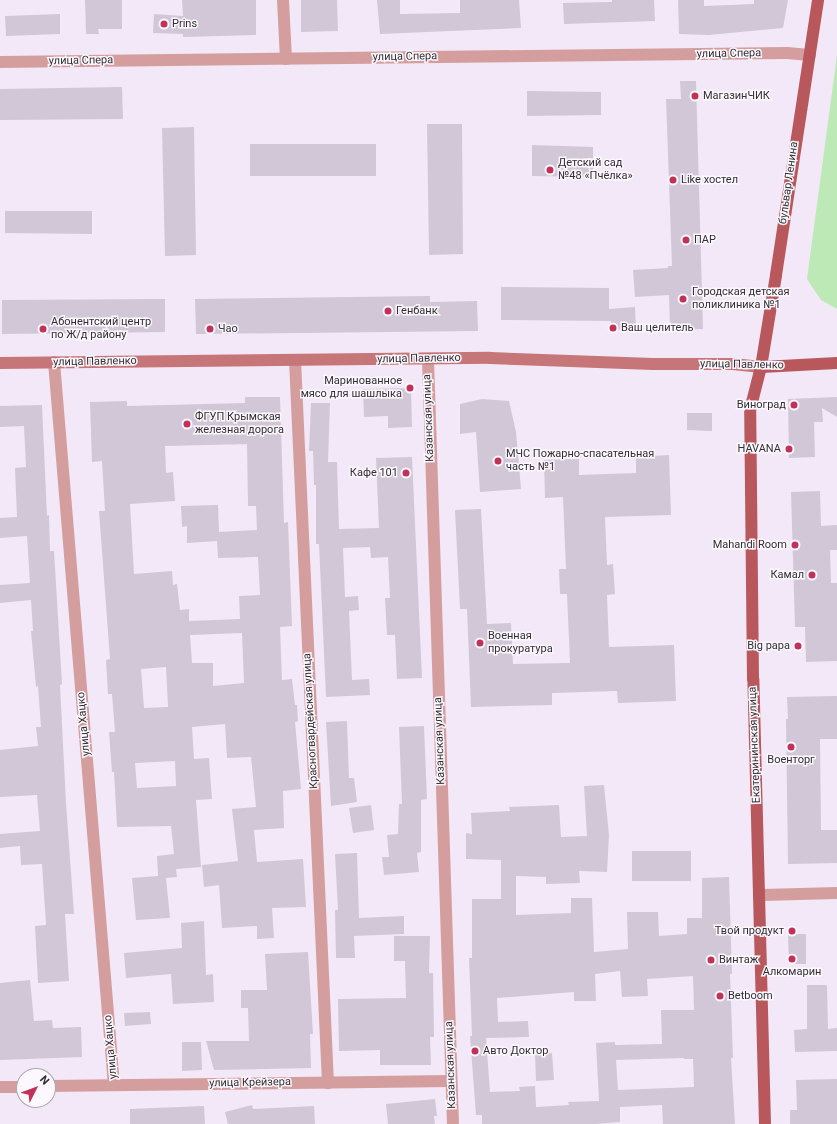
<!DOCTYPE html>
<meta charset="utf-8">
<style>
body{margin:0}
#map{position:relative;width:837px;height:1124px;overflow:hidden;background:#f3e8f7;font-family:Roboto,sans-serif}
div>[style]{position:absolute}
.green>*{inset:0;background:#bce9b5}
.building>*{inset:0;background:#d1c7d6}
.street>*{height:12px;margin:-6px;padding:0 6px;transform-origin:6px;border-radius:6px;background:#d59e9e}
.secondary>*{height:12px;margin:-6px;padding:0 6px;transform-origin:6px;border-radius:6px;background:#c67678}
.primary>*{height:12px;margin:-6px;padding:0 6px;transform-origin:6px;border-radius:6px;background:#b9585c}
.dots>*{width:11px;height:11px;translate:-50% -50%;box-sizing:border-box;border:2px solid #fcf8fe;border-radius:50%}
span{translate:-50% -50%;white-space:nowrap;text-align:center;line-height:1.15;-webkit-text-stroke:3px #fcf8fe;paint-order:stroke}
.poi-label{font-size:11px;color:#322e34}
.left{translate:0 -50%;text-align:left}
.right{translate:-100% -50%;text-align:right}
.street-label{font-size:11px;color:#322e34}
.north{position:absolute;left:16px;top:1068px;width:40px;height:40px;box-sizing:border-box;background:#fcf8fe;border:1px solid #aba7ad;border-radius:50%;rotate:48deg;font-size:11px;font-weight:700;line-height:16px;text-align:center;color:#322e34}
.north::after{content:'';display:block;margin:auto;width:14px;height:18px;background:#c23258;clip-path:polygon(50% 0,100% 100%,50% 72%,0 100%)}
</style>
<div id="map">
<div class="green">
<i style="clip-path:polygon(837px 55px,837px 309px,821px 300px,807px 279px)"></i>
</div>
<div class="building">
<i style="clip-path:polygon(85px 0,122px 0,122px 29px,98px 29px,99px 34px,86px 34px)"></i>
<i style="clip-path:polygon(182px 0,256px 0,256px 35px,183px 37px,183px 34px,153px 33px,154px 14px,183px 16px)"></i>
<i style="clip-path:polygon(301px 0,337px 0,338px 31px,301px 32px)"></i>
<i style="clip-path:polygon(377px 0,400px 0,400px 14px,460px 13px,460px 0,519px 0,521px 28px,380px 34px)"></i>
<i style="clip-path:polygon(612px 0,654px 0,655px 21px,564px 24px,563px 3px,612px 2px)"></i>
<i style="clip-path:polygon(678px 0,704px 0,704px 6px,754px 4px,754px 0,788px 0,783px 28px,709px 35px,679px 34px)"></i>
<i style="clip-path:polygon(60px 14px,60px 34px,6px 36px,5px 16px)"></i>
<i style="clip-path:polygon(680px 81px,696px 81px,703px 329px,670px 330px,669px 295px,635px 297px,633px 270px,668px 268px,668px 266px,672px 266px,666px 99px,681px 99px)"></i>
<i style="clip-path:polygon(122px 87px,123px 119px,0 120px,0 89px)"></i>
<i style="clip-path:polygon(527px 91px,601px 92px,601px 115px,527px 116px)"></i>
<i style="clip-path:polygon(427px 124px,462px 124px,463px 254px,429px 255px)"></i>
<i style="clip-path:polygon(194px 127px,196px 255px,165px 256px,162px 128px)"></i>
<i style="clip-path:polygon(250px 144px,376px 144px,376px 176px,250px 176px)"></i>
<i style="clip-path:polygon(532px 145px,593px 147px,593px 177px,532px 176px)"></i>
<i style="clip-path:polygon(5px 211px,92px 211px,92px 234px,5px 233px)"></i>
<i style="clip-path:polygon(501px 287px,609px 288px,609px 309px,635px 307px,636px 329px,611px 330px,611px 321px,501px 320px)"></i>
<i style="clip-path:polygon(430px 296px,430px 302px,477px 301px,478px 331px,196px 334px,195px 299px)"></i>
<i style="clip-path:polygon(165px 299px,165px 332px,2px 334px,2px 300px)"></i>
<i style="clip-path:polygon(411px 388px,412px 427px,388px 428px,388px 416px,364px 417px,363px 389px)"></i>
<i style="clip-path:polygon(evenodd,245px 397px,280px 397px,284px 523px,288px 522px,292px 626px,280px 627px,282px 680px,292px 679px,295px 705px,297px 705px,298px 721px,295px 722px,301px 789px,283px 791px,284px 828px,254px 830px,257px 862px,303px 859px,306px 907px,272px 908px,274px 938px,257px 939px,257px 926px,222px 928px,219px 885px,204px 887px,202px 865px,238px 861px,232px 809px,256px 807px,251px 757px,227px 758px,225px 724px,192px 727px,194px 759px,209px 758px,212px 799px,196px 800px,201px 867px,176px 869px,177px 877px,166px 878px,170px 918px,136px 920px,132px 878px,158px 876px,157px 856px,174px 854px,171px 826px,117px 827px,114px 772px,112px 772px,109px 732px,115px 732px,112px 694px,108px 694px,106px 660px,110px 659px,99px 511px,105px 511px,102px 461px,92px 462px,90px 402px,127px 401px,127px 406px,245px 403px,245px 397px,247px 444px,248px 506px,256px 506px,257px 530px,219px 532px,218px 505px,181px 506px,182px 527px,187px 526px,187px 543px,217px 541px,218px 558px,258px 557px,260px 595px,239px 596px,240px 619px,189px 621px,189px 609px,180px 610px,177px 584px,173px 585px,172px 571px,134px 574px,130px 504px,175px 501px,173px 472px,166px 473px,165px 446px,247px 444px,245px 397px,242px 633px,244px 683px,213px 686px,213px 663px,192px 663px,190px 635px,242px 633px,245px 397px,166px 667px,168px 707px,144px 708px,141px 669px,166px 667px,245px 397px,175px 761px,176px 786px,137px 788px,135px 763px,175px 761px)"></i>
<i style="clip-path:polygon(837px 397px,837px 417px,822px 408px,823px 422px,814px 422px,815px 457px,789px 458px,788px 399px)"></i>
<i style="clip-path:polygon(482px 399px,509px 401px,516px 432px,521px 489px,480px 492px,476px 432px,460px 434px,460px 404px)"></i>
<i style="clip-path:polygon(311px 403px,330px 403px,328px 462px,337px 462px,339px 529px,379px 528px,376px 458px,412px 457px,422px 678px,397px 679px,395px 635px,387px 635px,385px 598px,390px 598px,388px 557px,371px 558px,370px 547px,343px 548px,345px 597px,358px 596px,359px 610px,349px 611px,352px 680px,369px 679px,370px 695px,326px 697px,319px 544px,316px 544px,316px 485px,314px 485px,313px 451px,309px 451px)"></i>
<i style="clip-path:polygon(42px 405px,47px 516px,49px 515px,50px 551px,54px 551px,62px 684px,60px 685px,66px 803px,74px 914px,65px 914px,69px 981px,38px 983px,35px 926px,46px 925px,42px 864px,21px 865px,20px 846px,0 848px,0 834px,40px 831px,37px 795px,0 797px,0 750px,38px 746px,36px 727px,41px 727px,38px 686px,36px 687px,31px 631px,33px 631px,31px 600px,0 603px,0 585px,30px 583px,27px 536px,0 538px,0 518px,17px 517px,15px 468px,26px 467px,24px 426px,0 427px,0 406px)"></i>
<i style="clip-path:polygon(687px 413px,712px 413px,712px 431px,687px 430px)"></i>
<i style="clip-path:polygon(669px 455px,671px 515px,605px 517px,607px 565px,613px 564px,615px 594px,607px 595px,609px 647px,674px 645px,676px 701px,618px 703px,617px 691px,552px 693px,552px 705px,471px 707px,467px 609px,460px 609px,455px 510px,481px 509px,487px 624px,511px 623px,513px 664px,570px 663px,567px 594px,560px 594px,559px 569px,566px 569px,563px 497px,545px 498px,544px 460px,579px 459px,579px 475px,636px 473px,636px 457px)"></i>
<i style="clip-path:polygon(820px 491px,821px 526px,837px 525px,837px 550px,830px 550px,831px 583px,837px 583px,837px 661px,806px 662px,805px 627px,795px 627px,791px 492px)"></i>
<i style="clip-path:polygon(837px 696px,837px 739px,820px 739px,821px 830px,837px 830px,837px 863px,788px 864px,786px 719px,788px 719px,787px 697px)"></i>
<i style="clip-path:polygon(347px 721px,349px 778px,354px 778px,357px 802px,331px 806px,326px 722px)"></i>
<i style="clip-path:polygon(424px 726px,427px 799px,421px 800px,421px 852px,417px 853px,419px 872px,384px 875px,382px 857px,389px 857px,387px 835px,398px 834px,399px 804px,402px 804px,399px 727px)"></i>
<i style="clip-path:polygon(evenodd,604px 785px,609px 835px,607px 872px,579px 871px,580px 883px,546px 884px,546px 877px,516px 876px,516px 915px,571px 913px,571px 898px,592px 898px,594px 952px,628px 949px,627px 912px,658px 912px,659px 936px,687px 934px,687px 918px,702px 918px,702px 878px,729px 877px,732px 974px,730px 974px,733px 1058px,731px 1058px,735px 1124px,663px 1124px,662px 1105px,620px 1107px,620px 1122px,596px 1124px,482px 1124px,482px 1115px,476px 1115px,470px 1036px,472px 1036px,469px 958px,472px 958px,472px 899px,501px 899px,501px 860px,466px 859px,466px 833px,472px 834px,471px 813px,510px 811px,509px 807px,559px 805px,561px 837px,587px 836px,584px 786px,604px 785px,620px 971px,622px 997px,648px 996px,647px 979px,693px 976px,694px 1010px,661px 1010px,662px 1044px,615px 1045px,615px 1042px,596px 1043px,599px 1101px,568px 1102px,569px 1105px,536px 1107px,535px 1086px,519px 1087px,520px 1091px,490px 1092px,486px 1038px,529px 1037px,528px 1021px,498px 1022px,497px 998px,574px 992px,574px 1001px,596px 1001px,595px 974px,620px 971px,604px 785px,684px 1058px,684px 1059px,693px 1059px,694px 1087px,618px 1090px,616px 1060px,684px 1058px)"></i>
<i style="clip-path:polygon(371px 805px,374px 830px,353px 833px,349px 808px)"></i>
<i style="clip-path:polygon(632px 851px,691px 851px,691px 881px,632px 881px)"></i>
<i style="clip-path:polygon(357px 853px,359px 918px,404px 916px,404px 934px,354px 936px,355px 958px,336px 958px,335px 910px,338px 910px,335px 854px)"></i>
<i style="clip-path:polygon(204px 921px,206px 975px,213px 974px,214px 1002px,173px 1004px,171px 974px,126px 978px,124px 953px,182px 948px,181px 923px)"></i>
<i style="clip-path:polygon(788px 934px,806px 934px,806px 964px,789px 964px)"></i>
<i style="clip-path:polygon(394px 936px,430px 936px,429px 973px,433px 973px,434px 1037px,430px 1037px,431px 1065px,380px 1065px,380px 1050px,339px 1051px,338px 999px,406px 998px,405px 961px,394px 961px)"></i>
<i style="clip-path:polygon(308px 952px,313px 1034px,310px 1034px,311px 1068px,214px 1070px,206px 1041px,249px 1041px,248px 1008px,241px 1008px,241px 990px,267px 990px,265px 954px)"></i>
<i style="clip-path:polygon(30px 980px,34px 1021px,52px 1020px,53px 1028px,81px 1027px,82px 1057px,0 1060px,0 983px)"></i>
<i style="clip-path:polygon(807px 985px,827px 985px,828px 1029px,837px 1028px,837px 1051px,795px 1052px,794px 1030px,807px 1029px)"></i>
<i style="clip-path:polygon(150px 1012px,151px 1024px,125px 1026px,124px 1013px)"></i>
<i style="clip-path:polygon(182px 1042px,201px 1042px,202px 1070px,182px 1071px)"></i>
<i style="clip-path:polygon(552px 1053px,554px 1080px,536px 1081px,535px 1054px)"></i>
<i style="clip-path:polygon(837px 1079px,837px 1124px,790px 1124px,790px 1110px,797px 1110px,796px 1080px)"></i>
<i style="clip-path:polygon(435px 1099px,437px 1116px,434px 1116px,435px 1124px,388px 1124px,386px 1104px)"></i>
<i style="clip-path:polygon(252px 1105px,253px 1109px,314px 1106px,315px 1124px,228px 1124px,225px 1112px)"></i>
<i style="clip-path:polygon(204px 1106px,205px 1124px,130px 1124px,130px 1109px)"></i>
</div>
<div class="street">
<i style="left:283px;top:0;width:59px;rotate:87.1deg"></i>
<i style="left:0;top:62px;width:787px;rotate:-0.66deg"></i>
<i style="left:787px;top:53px;width:23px;rotate:5deg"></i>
<i style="left:428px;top:359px;width:765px;rotate:88.13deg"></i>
<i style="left:295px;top:360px;width:724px;rotate:87.39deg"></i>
<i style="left:54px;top:362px;width:725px;rotate:85.26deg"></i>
<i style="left:759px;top:895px;width:78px;rotate:-1.5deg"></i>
<i style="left:48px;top:1086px;width:403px;rotate:-0.7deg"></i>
<i style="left:0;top:1087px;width:24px"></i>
</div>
<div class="secondary">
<i style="left:0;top:363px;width:490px;rotate:-0.6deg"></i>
<i style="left:490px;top:358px;width:163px;rotate:2.1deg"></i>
<i style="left:653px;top:364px;width:80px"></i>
<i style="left:733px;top:364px;width:28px;rotate:6deg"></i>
</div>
<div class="primary">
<i style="left:761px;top:367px;width:76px;rotate:-3deg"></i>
<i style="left:765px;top:1124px;width:445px;rotate:-91.5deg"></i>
<i style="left:753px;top:679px;width:269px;rotate:-90.6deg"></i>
<i style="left:750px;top:410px;width:44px;rotate:-75.7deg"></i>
<i style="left:761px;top:367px;width:93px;rotate:-80.7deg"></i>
<i style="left:776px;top:275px;width:278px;rotate:-81.3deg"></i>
</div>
<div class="dots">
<i style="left:164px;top:24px;background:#c23258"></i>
<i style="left:695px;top:96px;background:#c23258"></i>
<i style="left:550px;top:170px;background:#c23258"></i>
<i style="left:673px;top:180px;background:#c23258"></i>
<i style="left:686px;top:240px;background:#c23258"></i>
<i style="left:683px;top:299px;background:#c23258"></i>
<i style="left:388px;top:311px;background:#c23258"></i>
<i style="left:613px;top:328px;background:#c23258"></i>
<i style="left:43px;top:329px;background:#c23258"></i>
<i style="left:210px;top:329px;background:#c23258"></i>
<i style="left:410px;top:388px;background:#c23258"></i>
<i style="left:794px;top:405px;background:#c23258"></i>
<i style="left:187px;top:424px;background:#c23258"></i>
<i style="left:789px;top:449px;background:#c23258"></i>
<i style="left:498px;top:461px;background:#c23258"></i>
<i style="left:406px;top:473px;background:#c23258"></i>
<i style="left:795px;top:545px;background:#c23258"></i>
<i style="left:812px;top:575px;background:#c23258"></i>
<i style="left:480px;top:643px;background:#c23258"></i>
<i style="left:798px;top:646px;background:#c23258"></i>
<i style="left:791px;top:747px;background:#c23258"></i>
<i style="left:792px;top:931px;background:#c23258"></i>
<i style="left:792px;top:959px;background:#c23258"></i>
<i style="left:711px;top:960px;background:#c23258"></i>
<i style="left:720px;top:996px;background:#c23258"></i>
<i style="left:475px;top:1051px;background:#c23258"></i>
</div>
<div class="poi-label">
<span class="left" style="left:172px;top:24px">Prins</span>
<span class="left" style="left:703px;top:96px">МагазинЧИК</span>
<span class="left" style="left:558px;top:170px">Детский сад<br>№48 «Пчёлка»</span>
<span class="left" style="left:681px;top:180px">Like хостел</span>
<span class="left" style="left:694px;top:240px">ПАР</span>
<span class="left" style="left:692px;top:299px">Городская детская<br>поликлиника №1</span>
<span class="left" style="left:396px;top:311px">Генбанк</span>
<span class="left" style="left:51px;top:329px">Абонентский центр<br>по Ж/д району</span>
<span class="left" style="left:621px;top:328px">Ваш целитель</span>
<span class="left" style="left:218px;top:329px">Чао</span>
<span class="right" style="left:402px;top:388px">Маринованное<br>мясо для шашлыка</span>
<span class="right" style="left:786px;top:405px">Виноград</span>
<span class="left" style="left:195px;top:424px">ФГУП Крымская<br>железная дорога</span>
<span class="right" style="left:781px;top:449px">HAVANA</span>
<span class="left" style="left:506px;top:461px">МЧС Пожарно-спасательная<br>часть №1</span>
<span class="right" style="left:398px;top:473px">Кафе 101</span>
<span class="right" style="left:787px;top:545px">Mahandi Room</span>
<span class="right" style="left:804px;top:575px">Камал</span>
<span class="left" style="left:488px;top:643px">Военная<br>прокуратура</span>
<span class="right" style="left:790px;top:646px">Big papa</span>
<span style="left:791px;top:760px">Военторг</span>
<span class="right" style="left:784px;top:931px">Твой продукт</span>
<span class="left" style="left:719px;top:960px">Винтаж</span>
<span style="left:792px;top:972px">Алкомарин</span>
<span class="left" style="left:728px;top:996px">Betboom</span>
<span class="left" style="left:483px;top:1051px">Авто Доктор</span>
</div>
<div class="street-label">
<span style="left:729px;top:54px;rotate:-1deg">улица Спера</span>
<span style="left:405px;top:57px;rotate:-1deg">улица Спера</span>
<span style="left:81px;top:61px;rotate:-1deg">улица Спера</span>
<span style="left:789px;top:183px;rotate:-82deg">бульвар Ленина</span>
<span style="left:419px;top:359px;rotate:-1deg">улица Павленко</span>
<span style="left:95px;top:362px;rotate:-1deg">улица Павленко</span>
<span style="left:742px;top:365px;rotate:1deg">улица Павленко</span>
<span style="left:429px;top:418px;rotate:-92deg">Казанская улица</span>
<span style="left:311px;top:721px;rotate:-93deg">Красногвардейская улица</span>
<span style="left:84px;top:724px;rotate:-95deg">улица Хацко</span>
<span style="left:440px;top:741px;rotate:-92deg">Казанская улица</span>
<span style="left:755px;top:745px;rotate:-92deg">Екатерининская улица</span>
<span style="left:111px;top:1047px;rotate:-95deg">улица Хацко</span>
<span style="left:451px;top:1065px;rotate:-92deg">Казанская улица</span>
<span style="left:250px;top:1083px;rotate:-1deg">улица Крейзера</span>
</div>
<div class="north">N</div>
</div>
